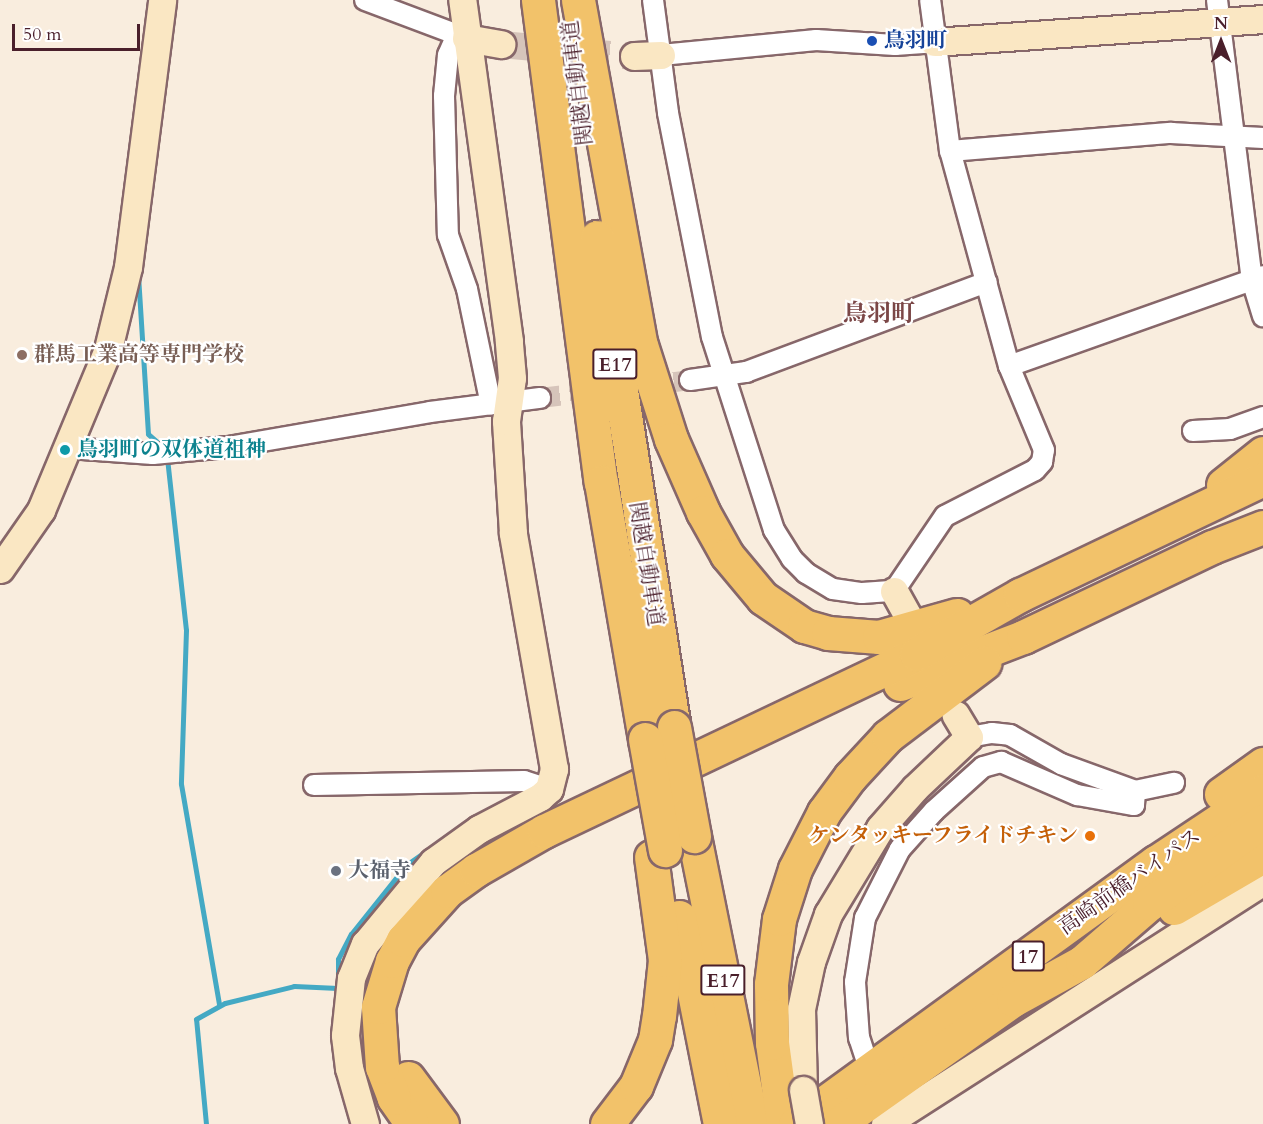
<!DOCTYPE html>
<meta charset="utf-8">
<style>
body{margin:0}
#map{position:relative;width:1263px;height:1124px;overflow:hidden;background:#f9edde;font-family:Cardo,"Noto Serif JP",serif}
div>[style]{position:absolute}
.stream>*{height:5px;margin:-2.5px;padding:0 2.5px;transform-origin:2.5px;border-radius:2.5px;background:#44a9c4}
.street-tunnel>*{height:20px;margin-top:-10px;transform-origin:0;background:repeating-linear-gradient(90deg,#d6c4ba 0 20px,transparent 0 30px)}
.secondary-tunnel>*{height:27px;margin-top:-13.5px;transform-origin:0;background:repeating-linear-gradient(90deg,#d6c4ba 0 27px,transparent 0 41px)}
.roads{filter:drop-shadow(2px 0 #87676a) drop-shadow(-2px 0 #87676a) drop-shadow(0 2px #87676a) drop-shadow(0 -2px #87676a)}
.street>*{height:20px;margin:-10px;padding:0 10px;transform-origin:10px;border-radius:10px;background:#fff}
.secondary>*{height:27px;margin:-13.5px;padding:0 13.5px;transform-origin:13.5px;border-radius:13.5px;background:#fae7c3}
.highway>*{height:33px;margin:-16.5px;padding:0 16.5px;transform-origin:16.5px;border-radius:16.5px;background:#f2c26a}
.bridges{filter:drop-shadow(2px 0 #87676a) drop-shadow(-2px 0 #87676a) drop-shadow(0 2px #87676a) drop-shadow(0 -2px #87676a)}
.secondary-bridge>*{height:27px;margin:-13.5px;padding:0 13.5px;transform-origin:13.5px;border-radius:13.5px;background:#fae7c3}
.highway-bridge>*{height:33px;margin:-16.5px;padding:0 16.5px;transform-origin:16.5px;border-radius:16.5px;background:#f2c26a}
.dots>*{width:16px;height:16px;translate:-50% -50%;box-sizing:border-box;border:3px solid #fff;border-radius:50%}
span{translate:-50% -50%;white-space:nowrap;text-align:center;line-height:1.15;-webkit-text-stroke:4.5px #fff;paint-order:stroke}
.shield-label span{padding:2px 4px;background:#fff;border:2px solid;border-radius:4px;-webkit-text-stroke-width:0}
.shield-label{font-size:20px;color:#4a1f2b;font-weight:700}
.transit-label{font-size:21px;color:#164399;font-weight:700}
.left{translate:0 -50%;text-align:left}
.street-label{font-size:21px;color:#4a1f2b}
.education-label{font-size:21px;color:#785e54;font-weight:700}
.culture-label{font-size:21px;color:#0d838f;font-weight:700}
.food-label{font-size:21px;color:#c56008;font-weight:700}
.right{translate:-100% -50%;text-align:right}
.worship-label{font-size:21px;color:#5b616d;font-weight:700}
.quarter-label{font-size:24px;color:#7b4747;font-weight:700}
.north{position:absolute;left:1191px;top:12px;width:60px;height:60px;-webkit-text-stroke:4px #fff;paint-order:stroke;rotate:0deg;font-size:16px;font-weight:700;line-height:24px;text-align:center;color:#4a1f2b}
.north::after{content:'';display:block;margin:auto;width:21px;height:27px;background:#4a1f2b;clip-path:polygon(50% 0,100% 100%,50% 72%,0 100%)}
.scale{position:absolute;left:12px;top:24px;width:128px;height:27px;box-sizing:border-box;border:3px solid #4a1f2b;border-top:0;padding-left:8px;font-size:18px;line-height:21px;white-space:nowrap;color:#4a1f2b;-webkit-text-stroke:4px #fff;paint-order:stroke}
</style>
<div id="map">
<div class="stream">
<i style="left:138px;top:275px;width:159px;rotate:86.4deg"></i>
<i style="left:148px;top:434px;width:20px;rotate:41deg"></i>
<i style="left:167px;top:458px;width:173px;rotate:83.7deg"></i>
<i style="left:186px;top:630px;width:154px;rotate:91.9deg"></i>
<i style="left:181px;top:784px;width:224px;rotate:80.2deg"></i>
<i style="left:206px;top:1124px;width:105px;rotate:-95.4deg"></i>
<i style="left:196px;top:1019px;width:33px;rotate:-29deg"></i>
<i style="left:225px;top:1003px;width:71px;rotate:-13.8deg"></i>
<i style="left:294px;top:986px;width:44px;rotate:2.6deg"></i>
<i style="left:338px;top:988px;width:29px;rotate:-90deg"></i>
<i style="left:338px;top:959px;width:28px;rotate:-63deg"></i>
<i style="left:351px;top:934px;width:88px;rotate:-51.4deg"></i>
<i style="left:406px;top:865px;width:73px;rotate:-35deg"></i>
</div>
<div class="street-tunnel">
<i style="left:644px;top:386px;width:46px;rotate:-7.4deg"></i>
<i style="left:540px;top:398px;width:60px;rotate:-6.7deg"></i>
</div>
<div class="secondary-tunnel">
<i style="left:501px;top:44px;width:134px;rotate:5.2deg"></i>
</div>
<div class="roads">
<div class="street">
<i style="left:365px;top:0;width:108px;rotate:20.6deg"></i>
<i style="left:653px;top:0;width:114px;rotate:82.4deg"></i>
<i style="left:668px;top:113px;width:228px;rotate:78.9deg"></i>
<i style="left:712px;top:337px;width:203px;rotate:72.2deg"></i>
<i style="left:774px;top:530px;width:34px;rotate:58deg"></i>
<i style="left:792px;top:559px;width:20px;rotate:45deg"></i>
<i style="left:806px;top:573px;width:31px;rotate:31deg"></i>
<i style="left:833px;top:589px;width:29px;rotate:8deg"></i>
<i style="left:862px;top:593px;width:32px;rotate:-4deg"></i>
<i style="left:894px;top:591px;width:91px;rotate:-55.8deg"></i>
<i style="left:945px;top:516px;width:101px;rotate:-27.1deg"></i>
<i style="left:1035px;top:470px;width:11px;rotate:-49deg"></i>
<i style="left:1042px;top:462px;width:12px;rotate:-81deg"></i>
<i style="left:1044px;top:450px;width:91px;rotate:-112.6deg"></i>
<i style="left:1009px;top:366px;width:223px;rotate:-105.3deg"></i>
<i style="left:950px;top:151px;width:152px;rotate:-97.5deg"></i>
<i style="left:1217px;top:0;width:282px;rotate:82.9deg"></i>
<i style="left:1252px;top:280px;width:38px;rotate:73deg"></i>
<i style="left:456px;top:37px;width:20px;rotate:114deg"></i>
<i style="left:448px;top:55px;width:41px;rotate:95.6deg"></i>
<i style="left:444px;top:96px;width:139px;rotate:88.4deg"></i>
<i style="left:448px;top:235px;width:57px;rotate:70.6deg"></i>
<i style="left:467px;top:289px;width:118px;rotate:78.3deg"></i>
<i style="left:661px;top:55px;width:156px;rotate:-5.5deg"></i>
<i style="left:816px;top:40px;width:79px;rotate:3.6deg"></i>
<i style="left:895px;top:45px;width:39px;rotate:-4deg"></i>
<i style="left:950px;top:151px;width:222px;rotate:-4.7deg"></i>
<i style="left:1171px;top:133px;width:92px;rotate:3.1deg"></i>
<i style="left:1009px;top:366px;width:269px;rotate:-19.5deg"></i>
<i style="left:690px;top:380px;width:57px;rotate:-8.1deg"></i>
<i style="left:746px;top:372px;width:257px;rotate:-20.5deg"></i>
<i style="left:1193px;top:431px;width:37px;rotate:-3deg"></i>
<i style="left:1230px;top:429px;width:35px;rotate:-20deg"></i>
<i style="left:68px;top:448px;width:85px;rotate:4deg"></i>
<i style="left:153px;top:454px;width:75px;rotate:-5.3deg"></i>
<i style="left:228px;top:447px;width:205px;rotate:-9.8deg"></i>
<i style="left:430px;top:412px;width:111px;rotate:-7.3deg"></i>
<i style="left:969px;top:737px;width:23px;rotate:-10deg"></i>
<i style="left:992px;top:733px;width:18px;rotate:6deg"></i>
<i style="left:1010px;top:735px;width:59px;rotate:29.6deg"></i>
<i style="left:1061px;top:764px;width:79px;rotate:20deg"></i>
<i style="left:1135px;top:791px;width:40px;rotate:-12deg"></i>
<i style="left:314px;top:785px;width:210px;rotate:-1.1deg"></i>
<i style="left:524px;top:781px;width:26px;rotate:18deg"></i>
<i style="left:869px;top:1068px;width:32px;rotate:-108deg"></i>
<i style="left:859px;top:1038px;width:56px;rotate:-94.1deg"></i>
<i style="left:855px;top:982px;width:65px;rotate:-81.1deg"></i>
<i style="left:865px;top:918px;width:77px;rotate:-63.1deg"></i>
<i style="left:900px;top:849px;width:51px;rotate:-48.2deg"></i>
<i style="left:934px;top:811px;width:66px;rotate:-41.9deg"></i>
<i style="left:983px;top:767px;width:19px;rotate:-16deg"></i>
<i style="left:1001px;top:762px;width:83px;rotate:23.5deg"></i>
<i style="left:1077px;top:795px;width:58px;rotate:10deg"></i>
<i style="left:1134px;top:805px;width:14px;rotate:-86deg"></i>
</div>
<div class="secondary">
<i style="left:466px;top:38px;width:36px;rotate:10deg"></i>
<i style="left:934px;top:42px;width:330px;rotate:-4deg"></i>
<i style="left:634px;top:56px;width:27px;rotate:-2deg"></i>
<i style="left:0;top:569px;width:72px;rotate:-55.2deg"></i>
<i style="left:41px;top:510px;width:174px;rotate:-67.4deg"></i>
<i style="left:108px;top:349px;width:84px;rotate:-76.3deg"></i>
<i style="left:128px;top:267px;width:269px;rotate:-82.7deg"></i>
<i style="left:894px;top:591px;width:31px;rotate:61deg"></i>
<i style="left:803px;top:1090px;width:81px;rotate:-91.4deg"></i>
<i style="left:801px;top:1009px;width:48px;rotate:-78deg"></i>
<i style="left:811px;top:962px;width:51px;rotate:-70.5deg"></i>
<i style="left:828px;top:914px;width:100px;rotate:-58.8deg"></i>
<i style="left:880px;top:828px;width:53px;rotate:-48.8deg"></i>
<i style="left:915px;top:788px;width:74px;rotate:-43.4deg"></i>
<i style="left:969px;top:737px;width:26px;rotate:-121deg"></i>
<i style="left:365px;top:1124px;width:58px;rotate:-105.9deg"></i>
<i style="left:349px;top:1068px;width:33px;rotate:-97deg"></i>
<i style="left:345px;top:1035px;width:57px;rotate:-84deg"></i>
<i style="left:351px;top:978px;width:37px;rotate:-68deg"></i>
<i style="left:365px;top:944px;width:107px;rotate:-50.3deg"></i>
<i style="left:433px;top:862px;width:57px;rotate:-35.7deg"></i>
<i style="left:479px;top:829px;width:69px;rotate:-27.7deg"></i>
<i style="left:540px;top:797px;width:12px;rotate:-42deg"></i>
<i style="left:549px;top:789px;width:21px;rotate:-76deg"></i>
<i style="left:554px;top:769px;width:240px;rotate:-99.9deg"></i>
<i style="left:513px;top:533px;width:112px;rotate:-93.6deg"></i>
<i style="left:506px;top:421px;width:43px;rotate:-82.1deg"></i>
<i style="left:512px;top:378px;width:37px;rotate:-95deg"></i>
<i style="left:509px;top:341px;width:344px;rotate:-97.8deg"></i>
<i style="left:885px;top:1124px;width:449px;rotate:-32.7deg"></i>
</div>
<div class="highway">
<i style="left:538px;top:0;width:486px;rotate:82.6deg"></i>
<i style="left:601px;top:482px;width:261px;rotate:80.3deg"></i>
<i style="left:578px;top:0;width:351px;rotate:79.7deg"></i>
<i style="left:641px;top:345px;width:99px;rotate:72.3deg"></i>
<i style="left:671px;top:439px;width:80px;rotate:66.3deg"></i>
<i style="left:703px;top:512px;width:49px;rotate:60.8deg"></i>
<i style="left:727px;top:555px;width:56px;rotate:50.1deg"></i>
<i style="left:763px;top:598px;width:50px;rotate:34.3deg"></i>
<i style="left:804px;top:626px;width:25px;rotate:16deg"></i>
<i style="left:828px;top:633px;width:51px;rotate:4.5deg"></i>
<i style="left:879px;top:637px;width:81px;rotate:-15.8deg"></i>
<i style="left:597px;top:237px;width:496px;rotate:81.1deg"></i>
<i style="left:1223px;top:485px;width:51px;rotate:-38.7deg"></i>
<i style="left:900px;top:684px;width:132px;rotate:-20.9deg"></i>
<i style="left:1023px;top:637px;width:209px;rotate:-25.5deg"></i>
<i style="left:1212px;top:547px;width:55px;rotate:-21.4deg"></i>
<i style="left:1221px;top:794px;width:52px;rotate:-35.5deg"></i>
<i style="left:694px;top:836px;width:294px;rotate:78.6deg"></i>
<i style="left:1174px;top:908px;width:103px;rotate:-30.3deg"></i>
<i style="left:679px;top:917px;width:211px;rotate:78.8deg"></i>
<i style="left:408px;top:1078px;width:57px;rotate:53.5deg"></i>
<i style="left:412px;top:1124px;width:32px;rotate:-125deg"></i>
<i style="left:394px;top:1098px;width:33px;rotate:-111deg"></i>
<i style="left:382px;top:1067px;width:60px;rotate:-93.8deg"></i>
<i style="left:378px;top:1007px;width:48px;rotate:-73.1deg"></i>
<i style="left:392px;top:961px;width:24px;rotate:-62deg"></i>
<i style="left:403px;top:940px;width:66px;rotate:-48.1deg"></i>
<i style="left:447px;top:891px;width:36px;rotate:-36deg"></i>
<i style="left:476px;top:870px;width:78px;rotate:-29.8deg"></i>
<i style="left:544px;top:831px;width:412px;rotate:-25.4deg"></i>
<i style="left:916px;top:654px;width:120px;rotate:-29.6deg"></i>
<i style="left:1020px;top:595px;width:269px;rotate:-25.5deg"></i>
<i style="left:607px;top:1124px;width:48px;rotate:-52.7deg"></i>
<i style="left:636px;top:1086px;width:50px;rotate:-67.6deg"></i>
<i style="left:655px;top:1040px;width:24px;rotate:-81deg"></i>
<i style="left:659px;top:1016px;width:56px;rotate:-83.9deg"></i>
<i style="left:665px;top:960px;width:104px;rotate:-97.7deg"></i>
<i style="left:783px;top:1124px;width:82px;rotate:-97.7deg"></i>
<i style="left:772px;top:1043px;width:59px;rotate:-91deg"></i>
<i style="left:771px;top:984px;width:65px;rotate:-83deg"></i>
<i style="left:779px;top:919px;width:52px;rotate:-72.3deg"></i>
<i style="left:795px;top:869px;width:64px;rotate:-63deg"></i>
<i style="left:824px;top:812px;width:44px;rotate:-53.4deg"></i>
<i style="left:850px;top:777px;width:56px;rotate:-47.2deg"></i>
<i style="left:888px;top:736px;width:121px;rotate:-37.2deg"></i>
<i style="left:795px;top:1124px;width:446px;rotate:-36deg"></i>
<i style="left:1156px;top:862px;width:128px;rotate:-33.6deg"></i>
<i style="left:838px;top:1124px;width:214px;rotate:-35.3deg"></i>
<i style="left:1013px;top:1000px;width:79px;rotate:-28.8deg"></i>
<i style="left:1082px;top:962px;width:89px;rotate:-40.9deg"></i>
<i style="left:1149px;top:904px;width:141px;rotate:-36.1deg"></i>
</div>
</div>
<div class="bridges">
<div class="secondary-bridge">
<i style="left:803px;top:1090px;width:35px;rotate:80deg"></i>
</div>
<div class="highway-bridge">
<i style="left:674px;top:727px;width:111px;rotate:79.6deg"></i>
<i style="left:645px;top:739px;width:113px;rotate:79.8deg"></i>
</div>
</div>
<div class="dots">
<i style="left:872px;top:41px;background:#1a4fb4"></i>
<i style="left:22px;top:355px;background:#8d6e63"></i>
<i style="left:65px;top:450px;background:#0f9aa8"></i>
<i style="left:1090px;top:836px;background:#e8710a"></i>
<i style="left:336px;top:871px;background:#6b7280"></i>
</div>
<div class="shield-label">
<span style="left:615px;top:364px">E17</span>
<span style="left:1028px;top:956px">17</span>
<span style="left:723px;top:980px">E17</span>
</div>
<div class="transit-label">
<span class="left" style="left:884px;top:41px">鳥羽町</span>
</div>
<div class="street-label">
<span style="left:578px;top:83px;rotate:-97deg">関越自動車道</span>
<span style="left:646px;top:564px;rotate:81deg">関越自動車道</span>
<span style="left:1130px;top:882px;rotate:-35deg">高崎前橋バイパス</span>
</div>
<div class="education-label">
<span class="left" style="left:34px;top:355px">群馬工業高等専門学校</span>
</div>
<div class="culture-label">
<span class="left" style="left:77px;top:450px">鳥羽町の双体道祖神</span>
</div>
<div class="food-label">
<span class="right" style="left:1078px;top:836px">ケンタッキーフライドチキン</span>
</div>
<div class="worship-label">
<span class="left" style="left:348px;top:871px">大福寺</span>
</div>
<div class="quarter-label">
<span style="left:879px;top:314px">鳥羽町</span>
</div>
<div class="north">N</div>
<div class="scale">50 m</div>
</div>
